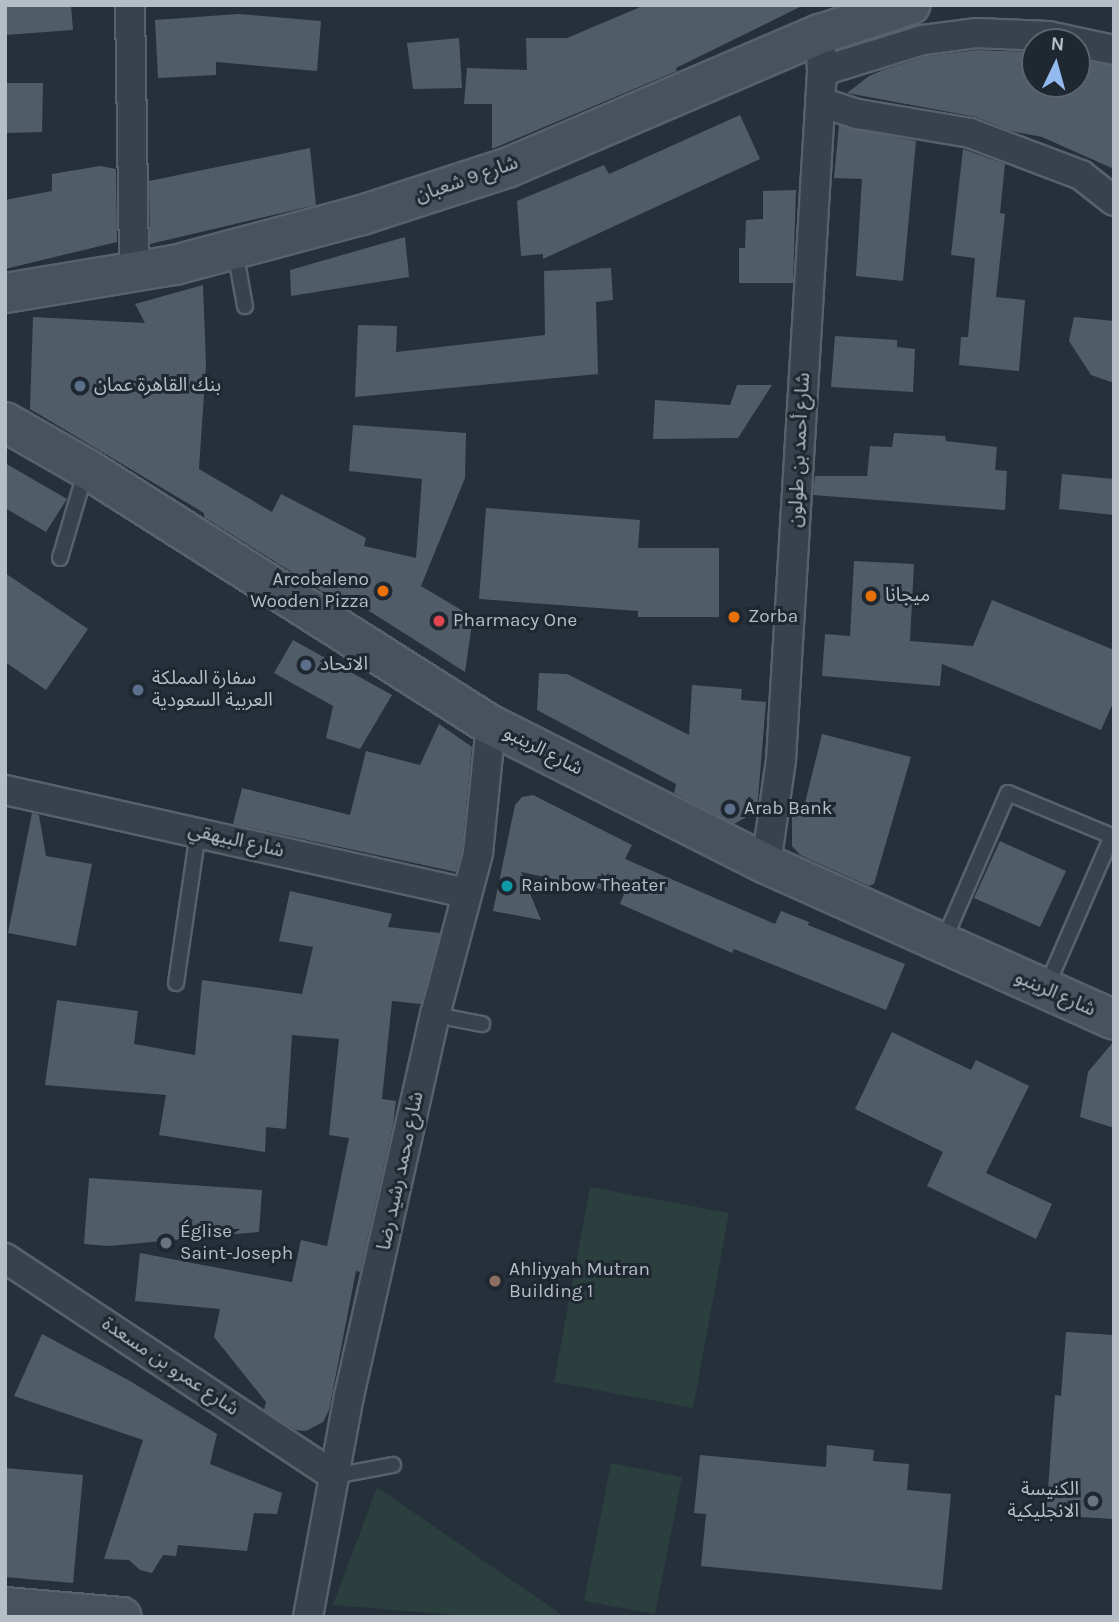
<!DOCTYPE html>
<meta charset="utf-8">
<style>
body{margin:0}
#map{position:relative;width:1119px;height:1622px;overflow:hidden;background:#26303b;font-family:Karla,"Noto Sans Arabic",sans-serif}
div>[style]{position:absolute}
.green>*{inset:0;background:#2b3f3f}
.building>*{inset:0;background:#515c69}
.roads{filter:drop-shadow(2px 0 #58606a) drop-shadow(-2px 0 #58606a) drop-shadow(0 2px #58606a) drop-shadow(0 -2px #58606a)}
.lane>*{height:14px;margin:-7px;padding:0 7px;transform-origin:7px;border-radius:7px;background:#39424c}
.street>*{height:28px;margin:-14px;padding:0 14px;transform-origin:14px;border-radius:14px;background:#39424c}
.secondary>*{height:38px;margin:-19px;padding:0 19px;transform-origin:19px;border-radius:19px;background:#48515e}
.dots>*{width:19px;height:19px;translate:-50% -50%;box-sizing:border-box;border:4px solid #1f2731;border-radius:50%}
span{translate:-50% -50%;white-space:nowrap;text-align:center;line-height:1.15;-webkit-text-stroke:6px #1f2731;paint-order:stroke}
.street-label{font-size:19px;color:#b5bdc7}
.poi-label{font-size:19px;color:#b5bdc7}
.left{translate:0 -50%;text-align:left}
.right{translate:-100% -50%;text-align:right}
.frame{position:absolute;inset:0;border:7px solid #b5bdc7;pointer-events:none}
.north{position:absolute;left:1021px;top:28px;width:70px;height:70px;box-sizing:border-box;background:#1f2731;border:2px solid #5b636d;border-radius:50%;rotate:5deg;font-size:19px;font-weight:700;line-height:28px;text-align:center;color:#b5bdc7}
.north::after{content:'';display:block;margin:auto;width:24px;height:32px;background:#92baef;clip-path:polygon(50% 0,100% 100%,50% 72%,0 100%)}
</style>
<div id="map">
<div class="green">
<i style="clip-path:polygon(590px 1187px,729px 1213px,693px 1408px,554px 1382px)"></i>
<i style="clip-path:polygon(611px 1463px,682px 1477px,655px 1614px,584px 1601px)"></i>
<i style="clip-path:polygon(377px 1487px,565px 1617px,479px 1617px,333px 1605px)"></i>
</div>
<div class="building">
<i style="clip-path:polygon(5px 5px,71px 5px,73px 30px,5px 35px)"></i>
<i style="clip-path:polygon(645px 5px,804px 5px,676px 68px,677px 71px,492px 149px,492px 104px,464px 104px,467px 68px,527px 70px,526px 38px,567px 38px)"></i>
<i style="clip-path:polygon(238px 14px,321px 21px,317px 71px,216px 62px,216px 75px,158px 78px,155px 20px)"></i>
<i style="clip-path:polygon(459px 38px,462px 88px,413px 89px,407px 43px)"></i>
<i style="clip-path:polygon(977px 50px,1035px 52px,1035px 84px,1077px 84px,1077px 59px,1114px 66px,1114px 169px,1042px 137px,1011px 131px,976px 117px,847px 93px,869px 76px,883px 70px,927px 56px)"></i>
<i style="clip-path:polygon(5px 83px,43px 83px,42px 132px,5px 133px)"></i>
<i style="clip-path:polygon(740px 115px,760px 159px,543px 259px,543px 254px,521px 256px,517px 201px,604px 165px,609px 174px)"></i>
<i style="clip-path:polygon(839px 125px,916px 141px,903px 281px,856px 276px,862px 179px,834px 178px)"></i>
<i style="clip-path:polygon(310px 148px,316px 205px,150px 244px,149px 181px)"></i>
<i style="clip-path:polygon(963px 149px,1005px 164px,1000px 213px,1005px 214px,996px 297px,1025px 300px,1019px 371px,959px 365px,961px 337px,968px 337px,975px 258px,951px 255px)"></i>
<i style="clip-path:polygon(100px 166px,116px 169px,117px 242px,5px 269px,5px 200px,52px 191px,52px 174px)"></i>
<i style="clip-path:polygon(796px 190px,793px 283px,739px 283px,739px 248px,745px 248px,746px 220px,763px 219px,763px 191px)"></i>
<i style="clip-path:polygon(405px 237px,409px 277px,291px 296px,290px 270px)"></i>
<i style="clip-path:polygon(611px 268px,613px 300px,596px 302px,598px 374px,355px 397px,358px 325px,397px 326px,396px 352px,545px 335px,544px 271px)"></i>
<i style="clip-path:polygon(203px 285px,206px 364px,199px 469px,272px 512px,281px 494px,366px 538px,364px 546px,416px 558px,422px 479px,349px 471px,353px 425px,466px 433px,465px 478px,421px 586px,473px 617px,465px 672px,352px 600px,350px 609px,204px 517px,204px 513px,30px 409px,33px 317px,145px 323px,135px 304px)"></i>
<i style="clip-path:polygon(1074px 317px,1114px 321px,1114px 383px,1091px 375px,1069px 341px)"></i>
<i style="clip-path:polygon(835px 336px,897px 340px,897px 347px,915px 349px,913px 392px,831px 387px)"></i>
<i style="clip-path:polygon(737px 385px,772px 385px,738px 438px,653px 439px,655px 400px,730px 405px)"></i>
<i style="clip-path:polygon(894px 433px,945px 436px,946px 441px,997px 447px,995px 470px,1007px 471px,1005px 510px,813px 495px,815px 476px,867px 476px,870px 446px,892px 447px)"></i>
<i style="clip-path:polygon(5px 463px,67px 499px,46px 532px,5px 508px)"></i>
<i style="clip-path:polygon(1062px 474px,1114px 479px,1114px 515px,1059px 509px)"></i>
<i style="clip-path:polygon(486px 508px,640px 520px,638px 548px,719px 548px,719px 617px,638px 617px,638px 611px,479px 599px)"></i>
<i style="clip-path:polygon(854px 561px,914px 564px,910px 641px,973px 646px,992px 600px,1114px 650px,1114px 701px,1101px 730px,942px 664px,940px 686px,822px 676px,825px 634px,850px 636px)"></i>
<i style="clip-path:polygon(5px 573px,88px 629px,46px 690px,5px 662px)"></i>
<i style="clip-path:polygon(293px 640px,392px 695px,360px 749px,326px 738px,333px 706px,274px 673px)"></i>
<i style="clip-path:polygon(539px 673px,567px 674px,689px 735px,692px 685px,742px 689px,741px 700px,766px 702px,757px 811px,734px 824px,674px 793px,676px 784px,537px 710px)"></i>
<i style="clip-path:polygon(439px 724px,472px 747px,462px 850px,456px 872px,233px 824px,242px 788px,350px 815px,366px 751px,420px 765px)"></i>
<i style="clip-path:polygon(822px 734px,911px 757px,874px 884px,869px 886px,800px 855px,792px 846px,792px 807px,803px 811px)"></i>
<i style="clip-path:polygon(533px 795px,632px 845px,625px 859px,775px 924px,781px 911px,809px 922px,808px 925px,905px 964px,886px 1010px,734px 949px,732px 953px,620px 904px,624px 894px,521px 872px,541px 920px,493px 911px,515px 805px,522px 797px)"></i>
<i style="clip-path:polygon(32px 813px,39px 815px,46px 856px,92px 864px,76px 946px,8px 933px)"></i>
<i style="clip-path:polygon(1000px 841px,1066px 871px,1040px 927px,974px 898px)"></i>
<i style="clip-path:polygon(290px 891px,392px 914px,388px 927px,440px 933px,421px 1004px,392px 1001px,382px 1099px,396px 1101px,393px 1125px,360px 1272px,356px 1271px,329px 1410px,323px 1422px,306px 1431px,296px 1430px,264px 1410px,266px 1402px,214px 1337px,220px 1309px,135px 1301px,140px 1253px,292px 1282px,301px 1240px,327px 1246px,349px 1138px,329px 1135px,339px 1039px,292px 1035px,286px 1129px,266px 1127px,265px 1152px,159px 1135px,166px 1095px,45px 1085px,57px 1000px,138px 1011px,134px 1044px,195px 1055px,202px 980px,302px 994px,313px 947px,279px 941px)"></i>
<i style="clip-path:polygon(892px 1032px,971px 1070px,976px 1060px,1029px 1086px,986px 1173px,1052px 1204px,1036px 1239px,927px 1186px,943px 1152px,855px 1109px)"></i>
<i style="clip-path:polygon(1114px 1041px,1114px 1128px,1080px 1117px,1088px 1072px)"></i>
<i style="clip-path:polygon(89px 1178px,262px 1190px,259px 1232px,109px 1246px,84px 1244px)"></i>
<i style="clip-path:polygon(1066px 1332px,1114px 1335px,1114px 1519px,1046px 1515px,1055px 1395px,1061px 1396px)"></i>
<i style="clip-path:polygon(42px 1334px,130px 1381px,217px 1434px,210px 1464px,282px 1493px,277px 1514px,254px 1513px,247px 1551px,178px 1545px,176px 1556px,163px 1555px,152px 1573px,140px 1570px,129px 1560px,104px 1559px,143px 1440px,14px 1396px)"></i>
<i style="clip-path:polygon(827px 1445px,874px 1450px,873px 1461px,909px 1464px,907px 1490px,951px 1494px,942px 1590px,701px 1566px,706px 1514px,694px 1513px,700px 1455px,826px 1467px)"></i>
<i style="clip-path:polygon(5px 1468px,83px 1475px,73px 1583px,5px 1577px)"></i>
</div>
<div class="roads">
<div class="lane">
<i style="left:235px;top:251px;width:56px;rotate:79.7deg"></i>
<i style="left:60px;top:558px;width:92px;rotate:-73.5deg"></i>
<i style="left:944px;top:940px;width:160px;rotate:-66.5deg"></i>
<i style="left:1008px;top:793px;width:113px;rotate:22.5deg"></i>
<i style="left:1112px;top:836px;width:166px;rotate:113.5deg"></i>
<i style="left:176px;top:983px;width:152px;rotate:-81.7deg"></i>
<i style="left:435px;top:1015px;width:48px;rotate:10.8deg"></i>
<i style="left:334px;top:1476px;width:60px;rotate:-10.6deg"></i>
</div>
<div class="street">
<i style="left:130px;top:5px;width:267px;rotate:89.1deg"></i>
<i style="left:822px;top:71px;width:106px;rotate:-17.1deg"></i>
<i style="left:923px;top:40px;width:53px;rotate:-7.5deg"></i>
<i style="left:976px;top:33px;width:72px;rotate:2.4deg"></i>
<i style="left:1048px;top:36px;width:67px;rotate:12deg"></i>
<i style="left:820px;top:102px;width:40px;rotate:18deg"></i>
<i style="left:858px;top:114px;width:114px;rotate:9.6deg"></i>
<i style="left:970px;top:133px;width:119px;rotate:20.7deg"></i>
<i style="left:1081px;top:175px;width:42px;rotate:38.2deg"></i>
<i style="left:5px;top:790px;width:473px;rotate:12.6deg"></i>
<i style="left:766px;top:864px;width:105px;rotate:-81.8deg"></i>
<i style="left:781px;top:760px;width:690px;rotate:-86.59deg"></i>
<i style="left:822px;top:71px;width:37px;rotate:-93deg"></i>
<i style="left:5px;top:1258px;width:395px;rotate:33.5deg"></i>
<i style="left:308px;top:1617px;width:225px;rotate:-79.5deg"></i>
<i style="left:349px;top:1396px;width:391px;rotate:-77.3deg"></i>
<i style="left:435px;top:1015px;width:168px;rotate:-75.1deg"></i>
<i style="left:478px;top:853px;width:129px;rotate:-84.2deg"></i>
</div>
<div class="secondary">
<i style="left:5px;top:293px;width:172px;rotate:-9.4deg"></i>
<i style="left:175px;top:265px;width:194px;rotate:-15deg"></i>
<i style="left:362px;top:215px;width:152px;rotate:-18deg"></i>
<i style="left:507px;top:168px;width:340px;rotate:-23.2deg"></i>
<i style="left:820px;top:34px;width:95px;rotate:-17.9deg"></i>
<i style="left:5px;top:422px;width:95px;rotate:29.8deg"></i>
<i style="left:87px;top:469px;width:478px;rotate:32.4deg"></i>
<i style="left:491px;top:725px;width:308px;rotate:26.8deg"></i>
<i style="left:766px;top:864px;width:381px;rotate:24.1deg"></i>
<i style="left:5px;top:1607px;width:117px;rotate:4.9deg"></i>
</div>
</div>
<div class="dots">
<i style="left:80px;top:386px;background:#5c6f8a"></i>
<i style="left:383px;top:591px;background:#e8710a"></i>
<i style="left:871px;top:596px;background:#e8710a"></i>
<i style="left:734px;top:617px;background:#e8710a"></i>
<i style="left:439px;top:621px;background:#e0444e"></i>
<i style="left:306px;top:665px;background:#5c6f8a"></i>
<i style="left:138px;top:690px;background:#5c6f8a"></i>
<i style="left:730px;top:809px;background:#5c6f8a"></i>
<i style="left:507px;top:886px;background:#0f9aa8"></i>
<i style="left:166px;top:1243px;background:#6b7280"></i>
<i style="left:495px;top:1281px;background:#8d6e63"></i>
<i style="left:1093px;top:1501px;background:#6b7280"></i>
</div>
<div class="street-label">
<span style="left:467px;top:180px;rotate:-19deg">شارع 9 شعبان</span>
<span style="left:800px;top:450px;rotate:-87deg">شارع أحمد بن طولون</span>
<span style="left:543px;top:751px;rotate:27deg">شارع الرينبو</span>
<span style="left:236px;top:841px;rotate:13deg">شارع البيهقي</span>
<span style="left:1055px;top:994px;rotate:24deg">شارع الرينبو</span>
<span style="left:401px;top:1171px;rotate:-78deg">شارع محمد رشيد رضا</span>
<span style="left:170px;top:1367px;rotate:34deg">شارع عمرو بن مسعدة</span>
</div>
<div class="poi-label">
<span class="left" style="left:94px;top:386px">بنك القاهرة عمان</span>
<span class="right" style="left:369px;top:591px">Arcobaleno<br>Wooden Pizza</span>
<span class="left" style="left:885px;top:596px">ميجانا</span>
<span class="left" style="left:748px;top:617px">Zorba</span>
<span class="left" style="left:453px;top:621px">Pharmacy One</span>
<span class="left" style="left:320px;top:665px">الاتحاد</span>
<span class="left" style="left:152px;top:690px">سفارة المملكة<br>العربية السعودية</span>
<span class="left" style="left:744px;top:809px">Arab Bank</span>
<span class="left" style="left:521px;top:886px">Rainbow Theater</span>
<span class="left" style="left:180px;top:1243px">Église<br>Saint-Joseph</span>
<span class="left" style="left:509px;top:1281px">Ahliyyah Mutran<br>Building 1</span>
<span class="right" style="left:1079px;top:1501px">الكنيسة<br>الانجليكية</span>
</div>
<div class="frame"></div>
<div class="north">N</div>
</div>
